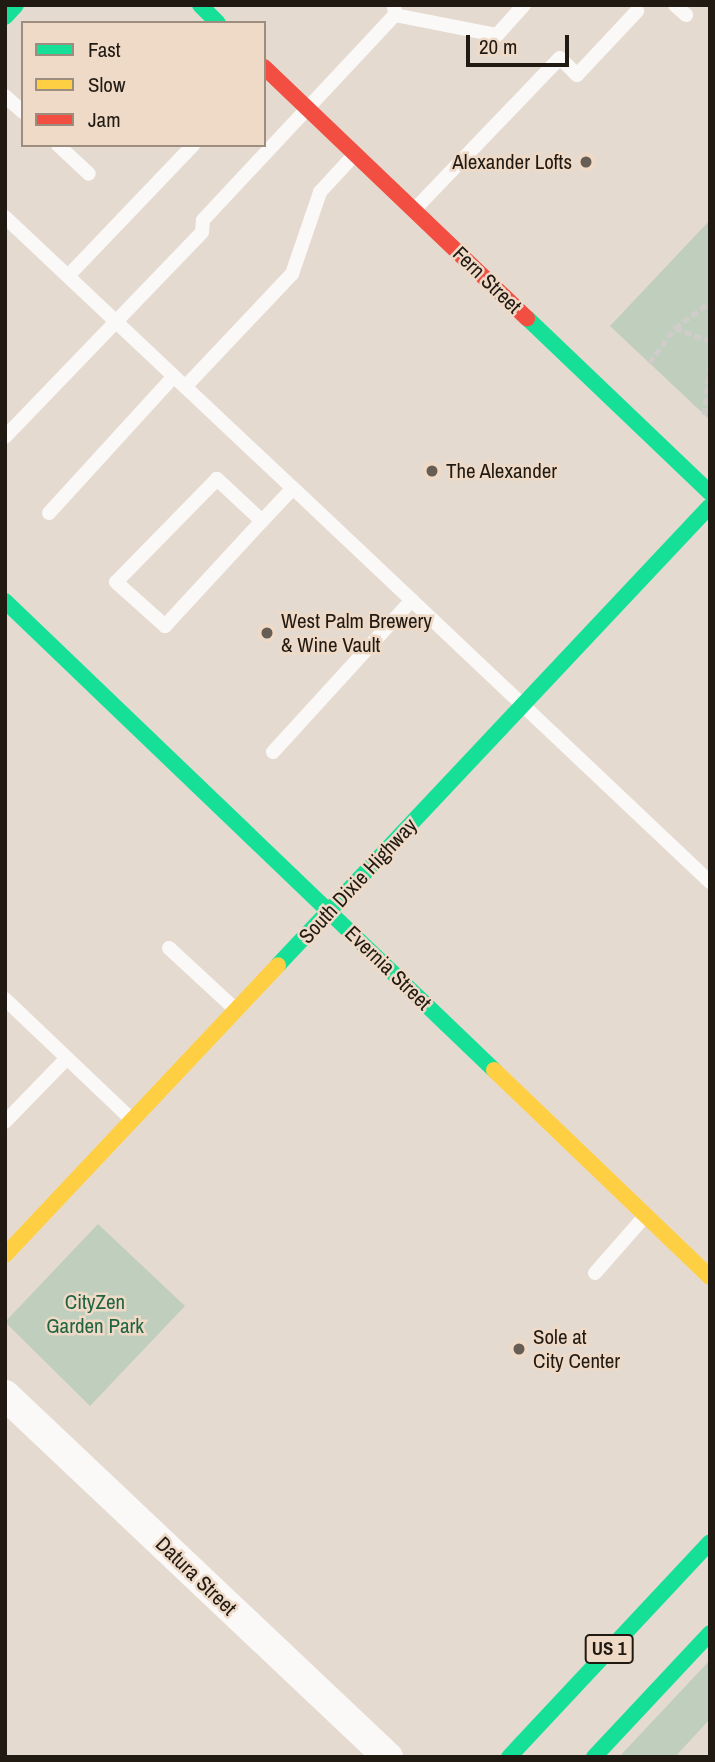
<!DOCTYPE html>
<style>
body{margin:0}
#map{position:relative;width:715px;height:1762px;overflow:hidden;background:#e5dad0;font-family:"Archivo Narrow",sans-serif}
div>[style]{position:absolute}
.green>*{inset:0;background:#c0cebd}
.path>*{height:4.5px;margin-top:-2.25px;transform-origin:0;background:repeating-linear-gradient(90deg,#cfccc9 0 7px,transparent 0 10.5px)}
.lane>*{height:14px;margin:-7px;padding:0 7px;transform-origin:7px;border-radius:7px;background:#fbf9f8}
.street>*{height:30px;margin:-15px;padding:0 15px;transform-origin:15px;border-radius:15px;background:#fbf9f8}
.fast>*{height:16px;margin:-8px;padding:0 8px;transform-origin:8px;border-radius:8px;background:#16e098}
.slow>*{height:16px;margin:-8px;padding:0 8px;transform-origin:8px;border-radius:8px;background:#ffcf43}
.jam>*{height:16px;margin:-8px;padding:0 8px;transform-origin:8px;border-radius:8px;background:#f24e42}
.dots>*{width:19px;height:19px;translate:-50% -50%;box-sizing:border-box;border:4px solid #eedac7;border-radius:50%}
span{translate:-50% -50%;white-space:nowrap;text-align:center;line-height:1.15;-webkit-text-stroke:5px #eedac7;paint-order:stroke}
.shield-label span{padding:2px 5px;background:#eedac7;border:2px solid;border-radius:5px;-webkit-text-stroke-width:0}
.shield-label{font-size:19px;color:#211a13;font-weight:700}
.poi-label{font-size:21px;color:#211a13}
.right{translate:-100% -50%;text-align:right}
.left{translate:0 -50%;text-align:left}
.street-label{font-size:21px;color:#211a13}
.park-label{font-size:21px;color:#206442}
.frame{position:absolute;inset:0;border:7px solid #211a13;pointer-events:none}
.legend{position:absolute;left:21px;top:21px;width:245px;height:126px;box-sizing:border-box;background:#eedac7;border:2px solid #9c8d7f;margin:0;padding:9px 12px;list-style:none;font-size:21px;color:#211a13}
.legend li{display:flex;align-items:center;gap:14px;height:35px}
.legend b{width:35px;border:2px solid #9c8d7f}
.scale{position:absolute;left:466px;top:35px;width:103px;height:32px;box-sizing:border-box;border:4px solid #211a13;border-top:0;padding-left:9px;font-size:21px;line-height:24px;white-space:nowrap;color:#211a13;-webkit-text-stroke:5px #eedac7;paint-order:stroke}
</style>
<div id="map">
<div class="green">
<i style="clip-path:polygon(710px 220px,710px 420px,610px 326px)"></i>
<i style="clip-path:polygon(98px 1224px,185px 1306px,90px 1406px,5px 1322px)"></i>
<i style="clip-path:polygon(710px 1660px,710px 1719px,675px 1757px,619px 1757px)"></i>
</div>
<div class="path">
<i style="left:675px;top:328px;width:37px;rotate:20deg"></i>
<i style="left:649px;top:363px;width:44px;rotate:-53.4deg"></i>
<i style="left:675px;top:328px;width:44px;rotate:-36.6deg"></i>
<i style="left:704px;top:415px;width:56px;rotate:-83.9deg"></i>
</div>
<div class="lane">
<i style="left:675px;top:5px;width:15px;rotate:42deg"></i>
<i style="left:395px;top:15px;width:104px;rotate:11.1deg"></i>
<i style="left:497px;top:35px;width:40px;rotate:-48deg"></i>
<i style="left:5px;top:96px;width:24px;rotate:42deg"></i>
<i style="left:58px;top:145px;width:42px;rotate:43.1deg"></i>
<i style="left:415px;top:209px;width:209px;rotate:-46.2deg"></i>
<i style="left:560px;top:58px;width:24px;rotate:45deg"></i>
<i style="left:577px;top:75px;width:88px;rotate:-46.8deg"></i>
<i style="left:5px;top:217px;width:395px;rotate:43.3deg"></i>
<i style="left:68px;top:276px;width:181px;rotate:-46.3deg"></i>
<i style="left:185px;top:387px;width:156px;rotate:-46.6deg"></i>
<i style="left:292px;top:274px;width:87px;rotate:-71.1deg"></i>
<i style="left:320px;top:192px;width:50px;rotate:-47.4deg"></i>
<i style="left:5px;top:437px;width:284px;rotate:-46.1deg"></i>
<i style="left:202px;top:232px;width:12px;rotate:-85deg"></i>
<i style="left:203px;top:220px;width:281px;rotate:-46.9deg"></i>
<i style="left:395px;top:15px;width:10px;rotate:-96deg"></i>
<i style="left:49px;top:513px;width:185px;rotate:-47.6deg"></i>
<i style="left:262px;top:521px;width:62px;rotate:-137deg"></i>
<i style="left:217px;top:479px;width:144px;rotate:134.4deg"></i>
<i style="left:116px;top:582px;width:66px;rotate:41.9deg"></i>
<i style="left:165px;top:626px;width:143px;rotate:-47.3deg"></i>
<i style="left:262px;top:521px;width:45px;rotate:-46.8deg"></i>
<i style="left:293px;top:488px;width:574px;rotate:43.38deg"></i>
<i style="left:273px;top:752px;width:206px;rotate:-47.6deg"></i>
<i style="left:169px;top:948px;width:90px;rotate:42.7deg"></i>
<i style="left:5px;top:999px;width:174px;rotate:43.6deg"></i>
<i style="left:5px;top:1122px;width:89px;rotate:-45.9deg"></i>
<i style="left:595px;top:1273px;width:76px;rotate:-48.7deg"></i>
</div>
<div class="street">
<i style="left:5px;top:1395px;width:527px;rotate:43.39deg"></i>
</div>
<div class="fast">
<i style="left:200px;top:5px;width:25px;rotate:45deg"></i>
<i style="left:5px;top:17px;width:16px;rotate:-47deg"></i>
<i style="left:527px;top:318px;width:253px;rotate:43.7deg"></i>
<i style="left:5px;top:601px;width:678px;rotate:43.8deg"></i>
<i style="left:278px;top:965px;width:630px;rotate:-46.74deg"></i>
<i style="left:509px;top:1757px;width:294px;rotate:-46.9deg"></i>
<i style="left:594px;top:1757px;width:170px;rotate:-46.9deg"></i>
</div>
<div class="slow">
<i style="left:494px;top:1070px;width:299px;rotate:43.8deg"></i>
<i style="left:5px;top:1255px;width:398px;rotate:-46.7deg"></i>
</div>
<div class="jam">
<i style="left:264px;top:67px;width:364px;rotate:43.7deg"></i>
</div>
<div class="dots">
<i style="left:586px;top:162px;background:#665d55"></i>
<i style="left:432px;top:471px;background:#665d55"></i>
<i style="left:267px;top:633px;background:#665d55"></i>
<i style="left:519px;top:1349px;background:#665d55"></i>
</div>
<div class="shield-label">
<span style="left:609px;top:1649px">US 1</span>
</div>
<div class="poi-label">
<span class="right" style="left:572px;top:162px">Alexander Lofts</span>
<span class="left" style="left:446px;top:471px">The Alexander</span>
<span class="left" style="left:281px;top:633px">West Palm Brewery<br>&amp; Wine Vault</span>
<span class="left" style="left:533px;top:1349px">Sole at<br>City Center</span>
</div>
<div class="street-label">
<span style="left:487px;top:280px;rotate:44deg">Fern Street</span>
<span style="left:358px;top:881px;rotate:-47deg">South Dixie Highway</span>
<span style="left:388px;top:968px;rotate:44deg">Evernia Street</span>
<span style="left:196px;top:1576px;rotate:44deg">Datura Street</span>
</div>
<div class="park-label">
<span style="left:95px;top:1314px">CityZen<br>Garden Park</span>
</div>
<div class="frame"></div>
<ul class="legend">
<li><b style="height:9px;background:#16e098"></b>Fast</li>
<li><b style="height:9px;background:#ffcf43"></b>Slow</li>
<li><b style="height:9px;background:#f24e42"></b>Jam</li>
</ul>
<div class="scale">20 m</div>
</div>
